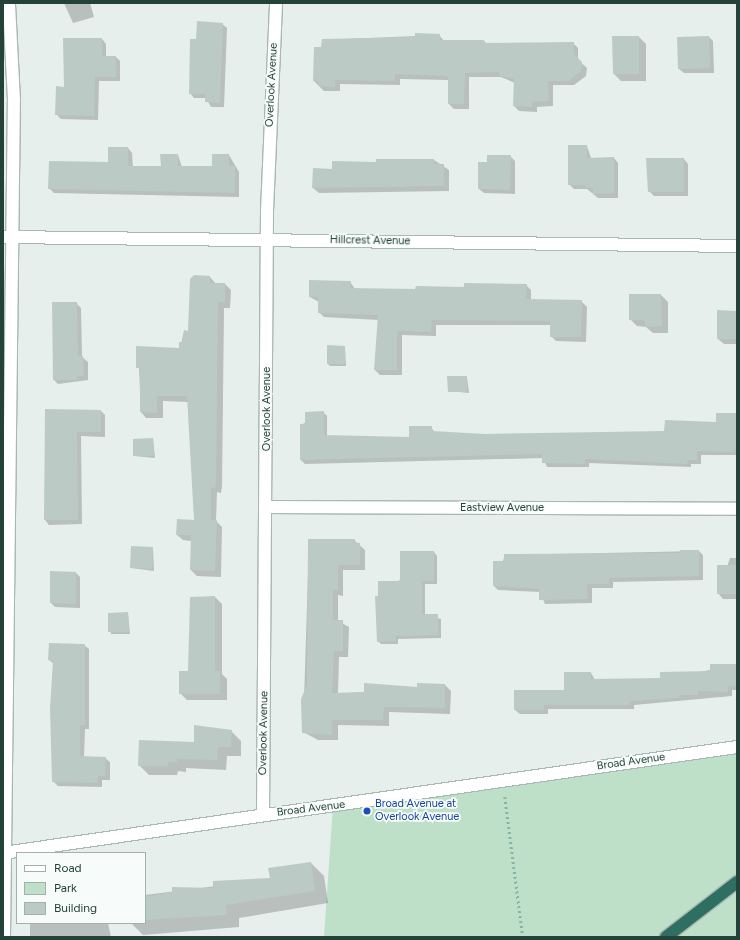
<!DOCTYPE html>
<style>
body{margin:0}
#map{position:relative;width:740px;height:940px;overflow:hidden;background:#e6efeb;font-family:Figtree,sans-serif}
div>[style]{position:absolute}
.green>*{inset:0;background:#bfe0c8}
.shadow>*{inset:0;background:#0003}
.building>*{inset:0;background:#bbcac4}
.path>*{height:2.5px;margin-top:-1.25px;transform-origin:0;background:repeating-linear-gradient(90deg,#86b3a5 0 2px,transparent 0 5px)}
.roads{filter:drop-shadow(1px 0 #a8b8b2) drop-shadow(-1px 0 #a8b8b2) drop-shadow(0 1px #a8b8b2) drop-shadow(0 -1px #a8b8b2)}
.minor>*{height:12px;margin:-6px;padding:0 6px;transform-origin:6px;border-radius:6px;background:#fff}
.tertiary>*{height:12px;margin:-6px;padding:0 6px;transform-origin:6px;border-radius:6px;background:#fff}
.motorway>*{height:12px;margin:-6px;padding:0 6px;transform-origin:6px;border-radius:6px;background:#2f6f62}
.dots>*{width:11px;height:11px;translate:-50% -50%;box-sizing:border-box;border:2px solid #f7fbf9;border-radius:50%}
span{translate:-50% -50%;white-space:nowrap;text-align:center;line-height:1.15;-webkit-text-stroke:3.5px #f7fbf9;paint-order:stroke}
.street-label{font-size:11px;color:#24423a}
.transit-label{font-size:11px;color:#164399}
.left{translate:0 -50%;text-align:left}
.frame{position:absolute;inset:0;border:4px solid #24423a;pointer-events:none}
.legend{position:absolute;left:16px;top:852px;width:130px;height:72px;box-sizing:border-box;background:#f7fbf9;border:1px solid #a3b1ad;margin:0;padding:5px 7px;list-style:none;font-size:12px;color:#24423a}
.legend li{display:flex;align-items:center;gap:8px;height:20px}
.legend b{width:20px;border:1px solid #a3b1ad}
</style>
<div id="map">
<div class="green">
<i style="clip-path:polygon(737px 747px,737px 937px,324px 937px,333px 806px)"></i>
</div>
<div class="shadow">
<i style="clip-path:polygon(64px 3px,90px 3px,94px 17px,73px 23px)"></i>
<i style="clip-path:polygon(222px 24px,227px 28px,224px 107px,211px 107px,206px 98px,194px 98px,190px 93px,197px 40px)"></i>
<i style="clip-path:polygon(439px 35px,444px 41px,484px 41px,487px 44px,573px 43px,578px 48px,578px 60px,587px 68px,586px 76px,574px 85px,553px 85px,553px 106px,537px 107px,537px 112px,519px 111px,514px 106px,515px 83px,501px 77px,469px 77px,469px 109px,454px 109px,449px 104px,449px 80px,400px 79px,400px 85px,340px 84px,340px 91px,324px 91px,314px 81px,323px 40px)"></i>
<i style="clip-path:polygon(639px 37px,646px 44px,646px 81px,621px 81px,614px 74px)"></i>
<i style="clip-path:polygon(709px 37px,713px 41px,714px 73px,684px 73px,679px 69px)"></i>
<i style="clip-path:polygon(102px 39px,106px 44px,106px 57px,116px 57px,120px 61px,120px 81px,99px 81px,98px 120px,61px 119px,56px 114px,65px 88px)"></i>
<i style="clip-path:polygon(587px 146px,591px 158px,614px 158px,618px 163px,618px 198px,598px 198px,587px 189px,574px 189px,569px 184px)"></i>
<i style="clip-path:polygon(128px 148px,132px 153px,133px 167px,162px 167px,178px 155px,182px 167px,213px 168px,229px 155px,239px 172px,239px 197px,54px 193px,50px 189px,109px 163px)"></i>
<i style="clip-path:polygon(510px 156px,515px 161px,515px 194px,484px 193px,479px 189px,488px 163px)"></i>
<i style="clip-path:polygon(684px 159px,688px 164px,688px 196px,654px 196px,649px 191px)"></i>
<i style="clip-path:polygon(434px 160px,449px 170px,449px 191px,319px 193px,313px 188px,333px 170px)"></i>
<i style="clip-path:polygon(210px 277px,216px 284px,225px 284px,231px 290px,230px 308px,224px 308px,222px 486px,221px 493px,217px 492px,216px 521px,222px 527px,221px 577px,197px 576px,191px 570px,191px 541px,183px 540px,177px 535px,195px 521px,188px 402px,163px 401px,163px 418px,146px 418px,141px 412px,138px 347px,180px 349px,184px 331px,189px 332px,191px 279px)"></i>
<i style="clip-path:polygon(350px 282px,355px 289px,416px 290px,526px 285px,531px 290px,531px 300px,581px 301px,587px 307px,586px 342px,556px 341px,551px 336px,551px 325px,436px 325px,436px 336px,402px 335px,402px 375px,380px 375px,375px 370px,379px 320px,324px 317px,319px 312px,319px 302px,310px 297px)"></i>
<i style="clip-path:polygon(661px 295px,668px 302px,668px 333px,653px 333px,646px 327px,637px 326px,630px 319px)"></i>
<i style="clip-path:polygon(76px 303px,81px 308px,82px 357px,88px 362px,88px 380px,58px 384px,54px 380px)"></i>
<i style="clip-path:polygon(737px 311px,737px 344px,724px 344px,718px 339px)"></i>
<i style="clip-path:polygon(345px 347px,346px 366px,330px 366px,328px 364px)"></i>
<i style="clip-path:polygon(467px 377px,469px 393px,449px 391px)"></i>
<i style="clip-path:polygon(46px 410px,101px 411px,105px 415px,105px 437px,81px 436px,82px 524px,49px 525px,45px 520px)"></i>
<i style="clip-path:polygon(323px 412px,327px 416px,327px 437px,410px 438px,431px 427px,435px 433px,485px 435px,665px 432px,717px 423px,737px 414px,737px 455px,701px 455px,701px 464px,691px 464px,691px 467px,589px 463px,589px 467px,547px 467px,543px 458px,305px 464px,301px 460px,301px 425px)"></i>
<i style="clip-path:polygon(153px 439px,155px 458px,134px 456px)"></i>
<i style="clip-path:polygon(309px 540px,354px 540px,365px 550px,365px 570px,343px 570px,343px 596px,338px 595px,338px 621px,349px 627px,348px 657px,339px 657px,338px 694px,445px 685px,451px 691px,450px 714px,389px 712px,389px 726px,338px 725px,338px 740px,318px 740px,303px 732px)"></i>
<i style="clip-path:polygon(153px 548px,154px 571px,131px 568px)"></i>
<i style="clip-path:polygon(699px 551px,703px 555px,703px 580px,613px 582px,613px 588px,592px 588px,592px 603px,545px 604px,540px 592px,498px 590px,494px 586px,505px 555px)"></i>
<i style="clip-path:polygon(434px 552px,437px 556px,437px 584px,425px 584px,425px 615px,441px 619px,441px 638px,398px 639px,398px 644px,381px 644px,378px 641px,379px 597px)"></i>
<i style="clip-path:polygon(730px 558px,737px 558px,737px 599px,723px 599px,718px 593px)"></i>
<i style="clip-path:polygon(76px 573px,80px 577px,80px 608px,55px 607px,51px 603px)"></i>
<i style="clip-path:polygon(215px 597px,222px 604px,222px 674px,227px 679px,227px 700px,187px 700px,180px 693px)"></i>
<i style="clip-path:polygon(128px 613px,130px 634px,111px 634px,109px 614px)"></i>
<i style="clip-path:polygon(84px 645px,89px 649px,89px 729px,85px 729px,84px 757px,105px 758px,110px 762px,110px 780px,102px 780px,102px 787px,58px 786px,53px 781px,54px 664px,49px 660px)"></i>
<i style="clip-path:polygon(737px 665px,737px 690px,732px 690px,732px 696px,634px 705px,634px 709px,548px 709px,548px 714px,520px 714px,515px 710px,565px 691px,591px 673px,595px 680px,661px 679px)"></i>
<i style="clip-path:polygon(231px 731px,241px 741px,241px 756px,227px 756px,226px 770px,186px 768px,186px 772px,178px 771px,177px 775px,149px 775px,139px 765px)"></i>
<i style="clip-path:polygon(311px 863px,324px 876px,328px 903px,239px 918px,239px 927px,143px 935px,131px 923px,145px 923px,145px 895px,271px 879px)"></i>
<i style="clip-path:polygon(30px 923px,108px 923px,111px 937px,30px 937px)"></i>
</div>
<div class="building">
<i style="clip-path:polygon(197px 21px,223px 23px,220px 103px,205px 102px,205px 94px,189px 94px,190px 39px,196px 39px)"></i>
<i style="clip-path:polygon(415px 33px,440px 34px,440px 40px,484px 40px,484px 43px,574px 42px,574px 54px,582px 62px,581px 71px,569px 81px,548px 81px,549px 101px,532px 102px,532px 107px,513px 106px,514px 79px,499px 76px,499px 72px,465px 73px,464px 104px,448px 104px,448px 76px,395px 74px,395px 81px,335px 80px,335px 87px,318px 86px,318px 81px,313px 81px,314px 47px,321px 47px,322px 39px,415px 37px)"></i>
<i style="clip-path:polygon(612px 36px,639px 36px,639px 74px,613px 74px)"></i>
<i style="clip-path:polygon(709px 36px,710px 68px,678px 69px,677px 37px)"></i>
<i style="clip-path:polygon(63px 38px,102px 38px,102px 56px,116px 56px,116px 77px,95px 77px,94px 116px,55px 115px,56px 86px,64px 87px)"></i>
<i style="clip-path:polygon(568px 145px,587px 145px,587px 158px,614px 157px,614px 193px,593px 194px,593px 188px,585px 188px,585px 185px,568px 185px)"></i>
<i style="clip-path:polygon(108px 147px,128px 147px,128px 166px,161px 166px,160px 154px,178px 154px,178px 166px,212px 166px,212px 154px,229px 154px,229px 166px,235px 166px,235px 193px,48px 189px,49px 161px,108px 162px)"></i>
<i style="clip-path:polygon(487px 155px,511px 155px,510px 190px,478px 189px,478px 162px,487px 162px)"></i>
<i style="clip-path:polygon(646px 158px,684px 158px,684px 192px,648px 192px)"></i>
<i style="clip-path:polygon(376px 159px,434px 159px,434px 164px,444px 164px,444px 186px,312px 188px,313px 168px,332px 169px,332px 161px,376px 162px)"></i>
<i style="clip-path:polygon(194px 275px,210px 276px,210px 283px,225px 283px,225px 303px,218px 302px,216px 480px,215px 488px,211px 487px,211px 520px,217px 520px,215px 571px,190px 570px,191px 535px,176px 535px,177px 519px,194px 520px,187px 396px,157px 396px,157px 413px,140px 412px,140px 368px,136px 368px,136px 346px,179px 348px,179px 342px,183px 342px,184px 330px,188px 331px,190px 279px)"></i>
<i style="clip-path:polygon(309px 280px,351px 281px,350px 288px,415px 289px,416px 286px,464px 287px,464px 283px,527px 284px,526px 299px,582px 300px,581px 337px,550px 337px,550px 321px,432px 320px,431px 332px,397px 331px,397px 370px,374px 370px,378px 315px,318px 313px,318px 297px,309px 297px)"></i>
<i style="clip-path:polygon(629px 294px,661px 294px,662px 326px,645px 327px,645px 320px,629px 320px)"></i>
<i style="clip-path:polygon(52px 302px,77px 302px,78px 356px,83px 356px,84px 376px,77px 376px,77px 380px,53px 380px)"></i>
<i style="clip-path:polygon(717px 310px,737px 311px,737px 339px,717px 339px)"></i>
<i style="clip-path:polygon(327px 345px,345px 346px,345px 364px,327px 364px)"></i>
<i style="clip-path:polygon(447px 376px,467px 376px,467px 392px,448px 392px)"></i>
<i style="clip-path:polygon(45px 409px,101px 410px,101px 432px,77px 432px,78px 520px,44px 520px)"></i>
<i style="clip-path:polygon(324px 411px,324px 435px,409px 437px,409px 426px,432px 426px,432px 431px,485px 434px,664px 431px,665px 420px,716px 422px,716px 413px,737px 413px,737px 447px,734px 452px,697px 451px,697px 460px,688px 460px,687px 464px,585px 459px,585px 464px,542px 463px,542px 454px,300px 460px,300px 424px,305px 424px,305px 412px)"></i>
<i style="clip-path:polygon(153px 438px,154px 456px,133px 456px,133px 439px)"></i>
<i style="clip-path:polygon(308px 539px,355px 539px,355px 543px,360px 543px,360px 565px,338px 565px,338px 590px,333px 590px,333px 620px,343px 620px,343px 651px,334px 651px,332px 693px,364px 692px,364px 683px,417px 687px,417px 683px,445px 684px,445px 708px,384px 707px,383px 720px,332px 720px,332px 735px,302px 733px,301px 699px,307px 685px)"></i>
<i style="clip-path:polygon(131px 546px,153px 547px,152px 569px,130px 568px)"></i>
<i style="clip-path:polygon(680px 550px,699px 550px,699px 576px,609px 578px,609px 584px,587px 584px,588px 599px,539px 600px,539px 589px,493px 586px,493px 561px,504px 561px,504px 554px,680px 553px)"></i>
<i style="clip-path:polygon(400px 551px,434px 551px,434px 581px,422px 581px,422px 614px,438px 614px,438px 635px,396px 636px,396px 641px,377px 642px,375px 596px,378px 596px,378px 581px,400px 581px)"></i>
<i style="clip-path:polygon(717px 565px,737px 565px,737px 594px,717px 594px)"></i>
<i style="clip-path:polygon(50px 571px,76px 572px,76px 604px,50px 603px)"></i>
<i style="clip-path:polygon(215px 596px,215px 671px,220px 671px,220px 694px,179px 694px,179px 671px,188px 671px,190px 597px)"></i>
<i style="clip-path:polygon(128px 612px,129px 632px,108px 632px,108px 613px)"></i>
<i style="clip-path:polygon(49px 643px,85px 644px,85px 725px,80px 725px,80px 756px,106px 757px,105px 776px,98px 776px,97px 783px,52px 782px,50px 708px,53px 661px,48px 660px)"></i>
<i style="clip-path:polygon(710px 664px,737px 664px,737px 686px,728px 686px,728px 692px,698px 691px,698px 695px,679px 695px,679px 698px,630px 701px,630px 705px,544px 705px,544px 710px,514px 710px,514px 690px,564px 690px,564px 672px,591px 672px,591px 679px,660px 678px,660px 672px,710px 671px)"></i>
<i style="clip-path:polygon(194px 725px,232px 730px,231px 747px,218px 747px,217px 760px,177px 759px,177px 762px,168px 762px,168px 766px,138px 766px,139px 740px,194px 742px)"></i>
<i style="clip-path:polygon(311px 862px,315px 891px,226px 905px,227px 915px,145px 920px,145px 897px,172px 892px,172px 887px,213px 888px,213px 881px,270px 878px,268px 868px)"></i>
</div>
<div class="path">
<i style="left:505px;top:797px;width:141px;rotate:82.7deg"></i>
</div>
<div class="roads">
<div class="minor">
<i style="left:3px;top:237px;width:734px;rotate:0.7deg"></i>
<i style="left:267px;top:507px;width:470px;rotate:0.2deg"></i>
<i style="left:263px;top:815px;width:604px;rotate:-89.62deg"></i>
<i style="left:267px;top:211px;width:208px;rotate:-87.5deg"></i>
<i style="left:4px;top:937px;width:837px;rotate:-89.32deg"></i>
<i style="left:14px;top:100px;width:97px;rotate:-93deg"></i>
</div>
<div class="tertiary">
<i style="left:3px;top:853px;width:742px;rotate:-8.22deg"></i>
</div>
<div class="motorway">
<i style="left:666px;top:937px;width:90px;rotate:-37.8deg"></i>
</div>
</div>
<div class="dots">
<i style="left:367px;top:811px;background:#1a4fb4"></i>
</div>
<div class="street-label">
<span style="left:272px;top:85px;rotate:-87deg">Overlook Avenue</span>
<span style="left:370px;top:241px;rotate:1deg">Hillcrest Avenue</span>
<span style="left:267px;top:409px;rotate:-90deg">Overlook Avenue</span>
<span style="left:502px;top:508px">Eastview Avenue</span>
<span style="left:264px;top:733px;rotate:-89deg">Overlook Avenue</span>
<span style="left:631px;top:762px;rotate:-8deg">Broad Avenue</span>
<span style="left:311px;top:809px;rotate:-7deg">Broad Avenue</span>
</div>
<div class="transit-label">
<span class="left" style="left:375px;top:811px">Broad Avenue at<br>Overlook Avenue</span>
</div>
<div class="frame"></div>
<ul class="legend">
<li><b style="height:5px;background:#fff"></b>Road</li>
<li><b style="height:11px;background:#bfe0c8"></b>Park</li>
<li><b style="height:11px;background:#bbcac4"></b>Building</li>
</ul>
</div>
